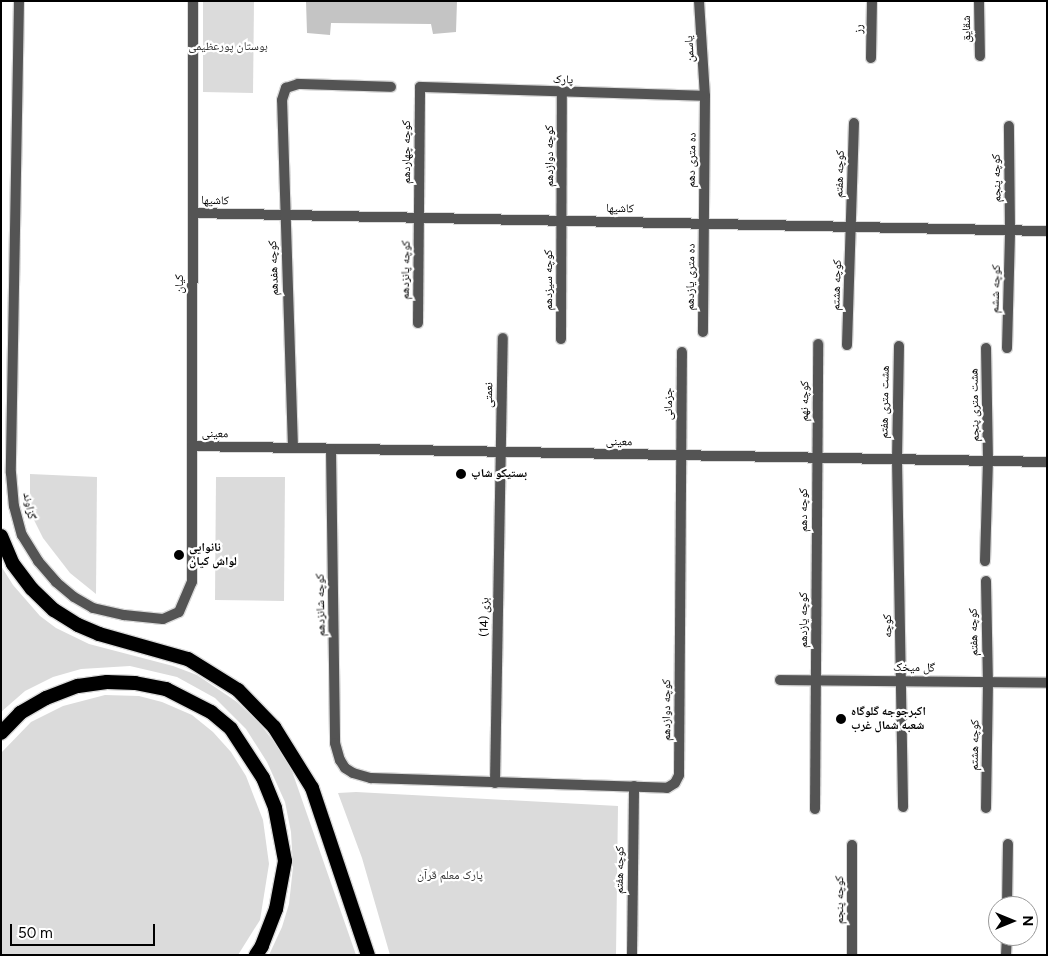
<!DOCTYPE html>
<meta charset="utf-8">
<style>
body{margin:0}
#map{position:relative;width:1048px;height:956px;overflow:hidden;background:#fff;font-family:Figtree,"Noto Naskh Arabic",sans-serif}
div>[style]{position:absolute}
.green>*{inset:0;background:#dbdbdb}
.building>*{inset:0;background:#c4c4c4}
.roads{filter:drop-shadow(1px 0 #dbdbdb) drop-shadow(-1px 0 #dbdbdb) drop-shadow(0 1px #dbdbdb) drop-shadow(0 -1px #dbdbdb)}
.minor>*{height:10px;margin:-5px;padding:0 5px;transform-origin:5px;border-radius:5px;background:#545454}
.trunk>*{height:14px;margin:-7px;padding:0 7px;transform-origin:7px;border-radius:7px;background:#000}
.dots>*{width:14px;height:14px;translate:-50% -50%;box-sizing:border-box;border:2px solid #fff;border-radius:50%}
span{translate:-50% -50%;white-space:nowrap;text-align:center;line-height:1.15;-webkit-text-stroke:4.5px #fff;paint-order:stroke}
.street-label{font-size:12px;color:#000}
.park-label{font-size:12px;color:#323232}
.poi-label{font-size:12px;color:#000;font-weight:700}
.left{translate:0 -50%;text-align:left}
.frame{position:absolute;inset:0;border:2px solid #000;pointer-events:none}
.north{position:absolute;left:988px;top:896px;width:50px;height:50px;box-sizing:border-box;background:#fff;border:1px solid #999;border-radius:50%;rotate:90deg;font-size:14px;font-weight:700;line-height:20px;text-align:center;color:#000}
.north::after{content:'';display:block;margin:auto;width:18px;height:22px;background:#000;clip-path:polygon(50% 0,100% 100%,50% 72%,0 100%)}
.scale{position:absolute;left:10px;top:924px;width:145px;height:22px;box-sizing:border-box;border:2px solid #000;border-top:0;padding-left:6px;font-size:15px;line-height:18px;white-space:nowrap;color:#000;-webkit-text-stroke:4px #fff;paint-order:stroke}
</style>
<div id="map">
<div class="green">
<i style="clip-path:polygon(203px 1px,254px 1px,253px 93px,203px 92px)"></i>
<i style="clip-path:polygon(30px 474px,97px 477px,96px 594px,70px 573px,43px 538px,30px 512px)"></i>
<i style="clip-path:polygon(216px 477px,285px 477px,284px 601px,215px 600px)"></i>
<i style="clip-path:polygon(1px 566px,13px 585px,40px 616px,56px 628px,89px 644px,173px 666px,197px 675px,237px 702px,260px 724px,278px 747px,292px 771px,356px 955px,269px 955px,282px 927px,289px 904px,293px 867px,291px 832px,285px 802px,267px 762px,246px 729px,215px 698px,177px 677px,130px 666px,81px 669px,53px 677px,25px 691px,1px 712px)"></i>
<i style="clip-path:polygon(105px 695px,139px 696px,162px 702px,192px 715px,213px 732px,231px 752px,246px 776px,263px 820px,269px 864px,260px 920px,238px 955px,1px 955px,1px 753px,31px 722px,63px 706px)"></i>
<i style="clip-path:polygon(356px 792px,618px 806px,616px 955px,390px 955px,362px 858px,338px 793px)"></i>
</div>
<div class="building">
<i style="clip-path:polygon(306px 1px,457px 1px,456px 32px,433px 34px,431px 24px,331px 23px,330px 35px,307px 33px)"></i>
</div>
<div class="roads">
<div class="minor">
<i style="left:19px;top:1px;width:472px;rotate:91deg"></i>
<i style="left:11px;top:473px;width:33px;rotate:85deg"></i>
<i style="left:14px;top:506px;width:30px;rotate:75deg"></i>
<i style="left:22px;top:535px;width:31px;rotate:58deg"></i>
<i style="left:38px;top:561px;width:28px;rotate:49deg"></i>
<i style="left:56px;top:582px;width:23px;rotate:40deg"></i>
<i style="left:74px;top:597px;width:22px;rotate:30deg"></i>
<i style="left:93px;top:608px;width:32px;rotate:13deg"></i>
<i style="left:124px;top:615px;width:39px;rotate:6deg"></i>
<i style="left:163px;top:619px;width:17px;rotate:-24deg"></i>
<i style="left:179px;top:612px;width:33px;rotate:-67deg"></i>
<i style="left:192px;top:582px;width:581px;rotate:-89.9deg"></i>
<i style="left:699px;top:1px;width:95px;rotate:86.4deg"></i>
<i style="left:705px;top:96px;width:236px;rotate:90.5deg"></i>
<i style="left:979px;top:1px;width:55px;rotate:89deg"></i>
<i style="left:871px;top:58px;width:57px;rotate:-89deg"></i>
<i style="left:193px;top:213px;width:854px;rotate:1.21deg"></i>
<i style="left:418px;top:323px;width:236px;rotate:-89.5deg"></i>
<i style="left:420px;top:87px;width:285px;rotate:1.8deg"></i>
<i style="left:561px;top:339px;width:247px;rotate:-89.8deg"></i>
<i style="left:847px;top:345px;width:222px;rotate:-88.2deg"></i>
<i style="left:899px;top:346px;width:113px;rotate:91deg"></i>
<i style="left:897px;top:459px;width:348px;rotate:89deg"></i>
<i style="left:1007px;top:348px;width:118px;rotate:-88.5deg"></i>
<i style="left:1010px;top:230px;width:104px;rotate:-90.6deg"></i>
<i style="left:192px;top:446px;width:855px;rotate:1.07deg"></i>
<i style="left:293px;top:448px;width:348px;rotate:-91.8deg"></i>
<i style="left:282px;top:100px;width:13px;rotate:-72deg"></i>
<i style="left:286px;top:88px;width:13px;rotate:-18deg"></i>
<i style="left:298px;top:84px;width:93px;rotate:1.8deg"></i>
<i style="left:331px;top:449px;width:294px;rotate:89.2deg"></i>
<i style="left:335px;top:743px;width:18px;rotate:74deg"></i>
<i style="left:340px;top:760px;width:9px;rotate:58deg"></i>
<i style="left:345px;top:768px;width:9px;rotate:32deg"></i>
<i style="left:353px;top:773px;width:19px;rotate:16deg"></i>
<i style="left:371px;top:778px;width:296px;rotate:1.9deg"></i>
<i style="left:667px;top:788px;width:9px;rotate:-32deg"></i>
<i style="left:675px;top:783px;width:9px;rotate:-63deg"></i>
<i style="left:679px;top:775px;width:423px;rotate:-89.6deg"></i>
<i style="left:985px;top:561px;width:100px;rotate:-88.3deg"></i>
<i style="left:988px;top:461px;width:113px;rotate:-91deg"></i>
<i style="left:986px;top:581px;width:101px;rotate:88.9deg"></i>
<i style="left:988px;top:682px;width:126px;rotate:90.9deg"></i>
<i style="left:780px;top:680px;width:267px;rotate:0.6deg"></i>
<i style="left:495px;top:783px;width:445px;rotate:-89deg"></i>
<i style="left:815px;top:809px;width:465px;rotate:-89.6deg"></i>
<i style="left:1007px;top:906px;width:62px;rotate:-89.1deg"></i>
<i style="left:632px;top:955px;width:169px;rotate:-89.3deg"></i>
<i style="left:852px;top:955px;width:110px;rotate:-90deg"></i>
<i style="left:1006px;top:955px;width:19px;rotate:-87deg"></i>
</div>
<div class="trunk">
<i style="left:1px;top:536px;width:30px;rotate:67deg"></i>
<i style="left:13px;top:564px;width:31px;rotate:53deg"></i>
<i style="left:32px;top:589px;width:30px;rotate:44deg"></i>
<i style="left:54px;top:610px;width:28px;rotate:32deg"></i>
<i style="left:78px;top:625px;width:23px;rotate:23deg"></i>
<i style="left:99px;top:634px;width:92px;rotate:15.7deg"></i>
<i style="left:188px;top:659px;width:59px;rotate:31.8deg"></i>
<i style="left:238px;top:690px;width:52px;rotate:45.8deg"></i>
<i style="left:274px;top:727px;width:72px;rotate:58.1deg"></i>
<i style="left:312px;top:788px;width:176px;rotate:71.5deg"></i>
<i style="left:1px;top:733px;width:28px;rotate:-46deg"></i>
<i style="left:20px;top:713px;width:30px;rotate:-30deg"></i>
<i style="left:46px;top:698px;width:34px;rotate:-21deg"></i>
<i style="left:78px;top:686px;width:29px;rotate:-8deg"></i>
<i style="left:107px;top:682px;width:28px;rotate:2deg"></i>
<i style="left:135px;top:683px;width:32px;rotate:11deg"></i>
<i style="left:166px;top:689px;width:51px;rotate:27.1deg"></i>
<i style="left:211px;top:712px;width:26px;rotate:40deg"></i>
<i style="left:231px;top:729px;width:59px;rotate:56.9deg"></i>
<i style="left:263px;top:778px;width:32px;rotate:68deg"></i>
<i style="left:275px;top:808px;width:54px;rotate:79.3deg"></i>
<i style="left:285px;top:861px;width:49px;rotate:100.6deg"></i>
<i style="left:276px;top:909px;width:40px;rotate:111deg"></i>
<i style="left:262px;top:946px;width:11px;rotate:124deg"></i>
</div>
</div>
<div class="dots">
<i style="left:461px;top:474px;background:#000"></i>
<i style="left:179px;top:555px;background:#000"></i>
<i style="left:841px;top:719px;background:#000"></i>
</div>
<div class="street-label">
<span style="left:859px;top:29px;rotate:-89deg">رز</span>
<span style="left:967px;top:29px;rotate:-91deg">شقایق</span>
<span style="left:690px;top:49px;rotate:-94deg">یاسمن</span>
<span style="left:563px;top:80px;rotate:2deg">پارک</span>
<span style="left:407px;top:152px;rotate:-90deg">کوچه چهاردهم</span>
<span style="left:550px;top:156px;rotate:-90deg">کوچه دوازدهم</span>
<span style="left:692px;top:160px;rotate:-89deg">ده متری دهم</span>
<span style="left:840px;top:174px;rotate:-88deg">کوچه هفتم</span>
<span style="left:997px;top:178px;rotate:-91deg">کوچه پنجم</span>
<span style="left:215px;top:201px;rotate:1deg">کاشیها</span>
<span style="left:620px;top:209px;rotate:1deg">کاشیها</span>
<span style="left:274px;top:268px;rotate:-92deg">کوچه هفدهم</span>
<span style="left:406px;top:270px;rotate:-89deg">کوچه پانزدهم</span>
<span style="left:691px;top:277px;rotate:-89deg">ده متری یازدهم</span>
<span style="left:549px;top:280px;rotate:-90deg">کوچه سیزدهم</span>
<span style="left:180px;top:284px;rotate:-90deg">کیان</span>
<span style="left:837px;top:285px;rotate:-88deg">کوچه هشتم</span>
<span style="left:996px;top:289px;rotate:-88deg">کوچه ششم</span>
<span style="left:489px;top:395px;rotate:-89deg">نعمتی</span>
<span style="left:805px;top:401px;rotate:-89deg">کوچه نهم</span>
<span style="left:885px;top:402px;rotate:-89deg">هشت متری هفتم</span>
<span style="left:669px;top:404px;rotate:-90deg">جزمانی</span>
<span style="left:975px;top:405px;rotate:-91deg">هشت متری پنجم</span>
<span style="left:215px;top:434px;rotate:1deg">معینی</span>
<span style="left:619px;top:442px;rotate:1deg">معینی</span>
<span style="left:29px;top:506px;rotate:79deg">گزاوند</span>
<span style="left:804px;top:510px;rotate:-90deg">کوچه دهم</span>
<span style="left:321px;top:605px;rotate:-91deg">کوچه شانزدهم</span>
<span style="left:485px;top:617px;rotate:-89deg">بزی (14)</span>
<span style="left:804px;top:620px;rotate:-90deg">کوچه یازدهم</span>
<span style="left:888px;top:626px;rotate:-91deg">کوچه</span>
<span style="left:974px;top:632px;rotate:-91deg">کوچه هفتم</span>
<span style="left:914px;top:668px;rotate:1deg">گل میخک</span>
<span style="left:667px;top:710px;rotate:-90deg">کوچه دوازدهم</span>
<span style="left:975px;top:745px;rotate:-89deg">کوچه هشتم</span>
<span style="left:620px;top:870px;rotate:-89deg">کوچه هفتم</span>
<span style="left:840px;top:900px;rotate:-90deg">کوچه پنجم</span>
</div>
<div class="park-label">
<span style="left:228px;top:47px">بوستان پورعظیمی</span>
<span style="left:450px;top:876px">پارک معلم قرآن</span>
</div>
<div class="poi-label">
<span class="left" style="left:471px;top:474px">بستیکو شاپ</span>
<span class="left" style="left:189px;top:555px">نانوایی<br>لواش کیان</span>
<span class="left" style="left:851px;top:719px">اکبرجوجه گلوگاه<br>شعبه شمال غرب</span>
</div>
<div class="frame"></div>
<div class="north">N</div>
<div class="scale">50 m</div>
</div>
